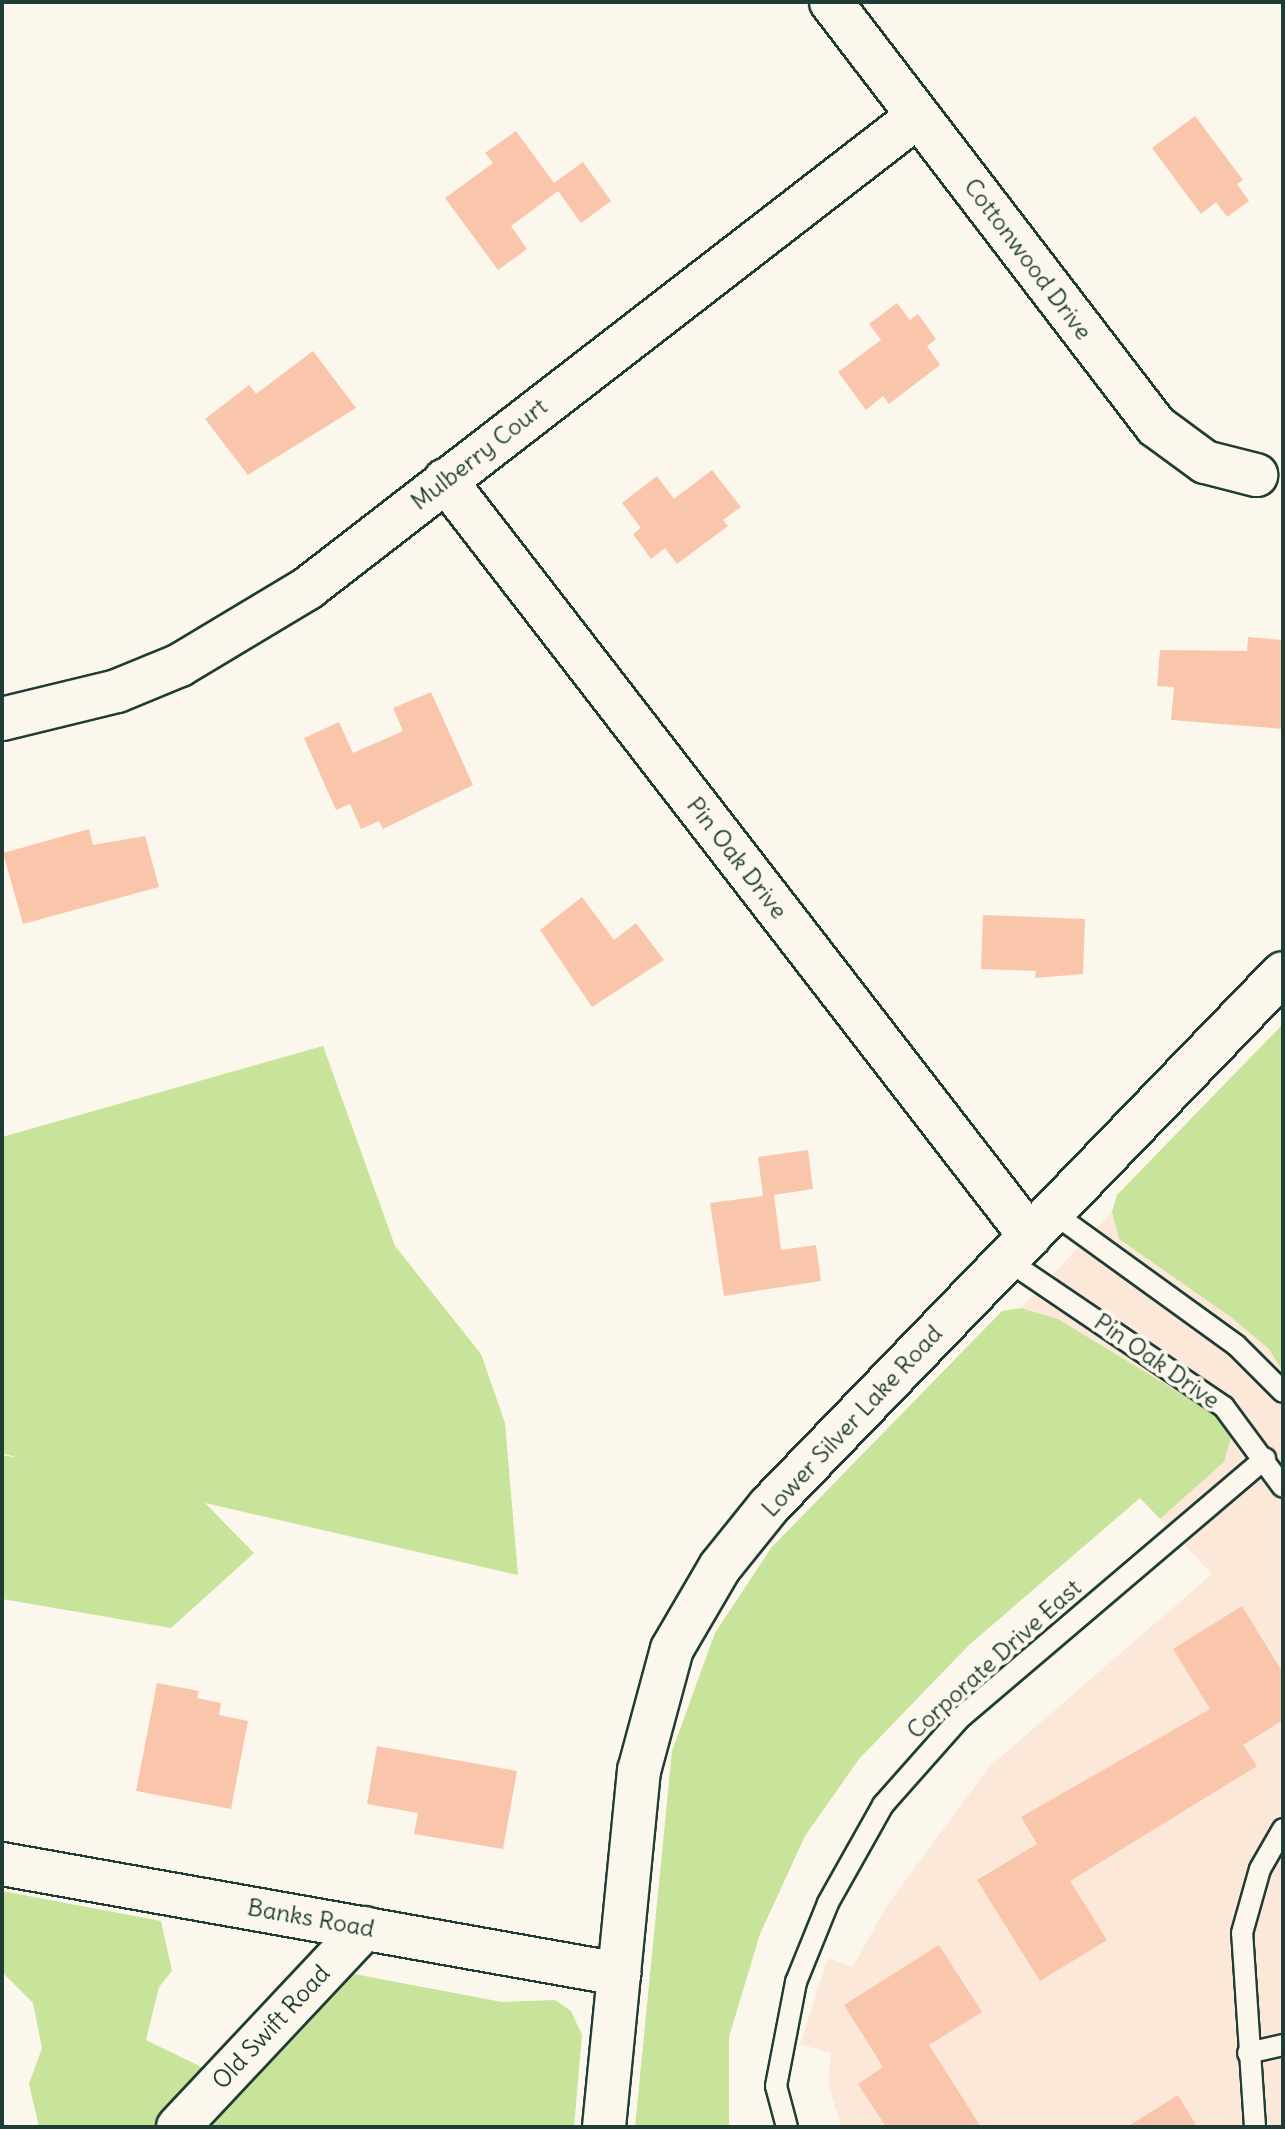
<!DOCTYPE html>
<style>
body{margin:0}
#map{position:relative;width:1285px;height:2129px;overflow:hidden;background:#fbf7ec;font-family:Delius,sans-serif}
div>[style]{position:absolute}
.built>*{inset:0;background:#fbe8d8}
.green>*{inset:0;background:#c8e49a}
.building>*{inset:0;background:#fac6ab}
.roads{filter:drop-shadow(2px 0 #1f3d34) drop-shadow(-2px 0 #1f3d34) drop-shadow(0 2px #1f3d34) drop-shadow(0 -2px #1f3d34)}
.service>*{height:20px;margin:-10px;padding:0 10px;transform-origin:10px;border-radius:10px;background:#fbf7ec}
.minor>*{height:42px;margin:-21px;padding:0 21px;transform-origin:21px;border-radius:21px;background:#fbf7ec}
span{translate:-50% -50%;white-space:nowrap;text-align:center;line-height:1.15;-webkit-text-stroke:8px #fbf7ec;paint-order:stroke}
.street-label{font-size:24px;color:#1f3d34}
.frame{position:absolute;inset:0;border:4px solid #1f3d34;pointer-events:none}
</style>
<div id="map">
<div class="built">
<i style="clip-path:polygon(1112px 1212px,1119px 1239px,1232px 1318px,1269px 1349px,1283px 1372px,1283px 2127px,841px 2127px,828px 2082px,831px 2053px,800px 2044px,828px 1958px,853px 1967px,886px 1907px,989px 1767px,1212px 1574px,1160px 1519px,1224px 1462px,1109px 1352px,1058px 1319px,1021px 1308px)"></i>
</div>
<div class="green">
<i style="clip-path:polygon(1283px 1024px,1283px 1372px,1269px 1349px,1232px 1318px,1119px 1239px,1112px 1212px,1117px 1195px)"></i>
<i style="clip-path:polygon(323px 1046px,395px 1246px,481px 1354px,505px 1423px,518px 1575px,205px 1503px,254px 1553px,171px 1628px,2px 1599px,2px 1455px,19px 1458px,2px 1453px,2px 1137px)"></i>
<i style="clip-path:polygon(1021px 1308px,1058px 1319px,1234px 1426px,1224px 1462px,1160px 1519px,1140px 1498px,969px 1645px,859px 1759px,805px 1836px,760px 1934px,729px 2037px,729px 2127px,635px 2127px,672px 1751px,715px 1633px,771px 1548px,1002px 1311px)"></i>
<i style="clip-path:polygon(2px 1891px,161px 1921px,172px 1971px,159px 1987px,146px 2040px,236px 2084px,306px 2012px,354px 1974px,502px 2002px,555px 2000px,571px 2011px,582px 2035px,574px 2127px,39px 2127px,29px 2084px,42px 2048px,33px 2003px,2px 1972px)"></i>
</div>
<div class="building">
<i style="clip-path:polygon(1195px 116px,1243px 180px,1237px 184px,1249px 201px,1227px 217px,1216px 202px,1201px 214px,1152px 148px)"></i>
<i style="clip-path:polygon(516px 131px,554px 183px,583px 162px,611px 201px,581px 223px,558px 191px,511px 226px,527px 249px,498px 270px,445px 198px,493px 163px,485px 153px)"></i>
<i style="clip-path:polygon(897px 303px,910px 320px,918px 314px,936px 339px,927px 346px,940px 365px,889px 404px,883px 396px,866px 410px,838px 372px,881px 340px,869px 324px)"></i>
<i style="clip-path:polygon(313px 351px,356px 408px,248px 475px,205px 419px,249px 385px,256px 394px)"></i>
<i style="clip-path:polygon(712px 470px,741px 507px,723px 520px,728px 526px,677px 564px,665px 548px,651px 559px,633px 534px,641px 528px,622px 503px,657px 476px,674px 499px)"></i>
<i style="clip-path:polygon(1248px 637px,1283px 640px,1283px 729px,1171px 720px,1174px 687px,1157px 686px,1160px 650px,1247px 651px)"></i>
<i style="clip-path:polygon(431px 692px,473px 785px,383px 829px,379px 821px,361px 829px,350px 804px,336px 810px,304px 738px,339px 722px,353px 753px,403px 731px,393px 708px)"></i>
<i style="clip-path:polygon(89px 829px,93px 845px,145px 836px,159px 887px,23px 924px,3px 853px)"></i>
<i style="clip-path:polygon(582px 897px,614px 940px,636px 923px,664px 960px,592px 1007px,540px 930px)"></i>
<i style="clip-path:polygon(983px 915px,1085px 919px,1083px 974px,1035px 978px,1036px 971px,981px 969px)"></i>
<i style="clip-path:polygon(808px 1150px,813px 1189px,774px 1195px,781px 1250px,816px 1245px,821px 1281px,724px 1296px,710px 1203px,763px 1196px,758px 1157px)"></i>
<i style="clip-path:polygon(1242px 1606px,1283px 1673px,1283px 1720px,1243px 1745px,1257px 1766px,1070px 1881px,1107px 1940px,1040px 1981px,977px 1880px,1037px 1844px,1021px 1817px,1210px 1709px,1173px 1649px)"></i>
<i style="clip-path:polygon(157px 1683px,199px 1691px,197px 1698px,221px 1703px,219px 1715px,248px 1721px,231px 1809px,136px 1791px)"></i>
<i style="clip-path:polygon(377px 1746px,517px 1771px,503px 1849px,414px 1834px,418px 1813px,367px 1804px)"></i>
<i style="clip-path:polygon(939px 1945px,982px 2012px,929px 2045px,981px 2127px,886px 2127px,858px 2084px,883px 2067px,844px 2005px)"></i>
<i style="clip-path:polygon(1178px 2095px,1197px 2127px,1127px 2127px)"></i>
</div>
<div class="roads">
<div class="service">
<i style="left:1052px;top:1212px;width:227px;rotate:35.9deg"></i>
<i style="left:1236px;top:1345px;width:66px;rotate:45deg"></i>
<i style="left:1007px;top:1260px;width:262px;rotate:34.1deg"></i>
<i style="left:1224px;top:1407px;width:99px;rotate:53.6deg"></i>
<i style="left:1248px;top:2053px;width:36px;rotate:-13deg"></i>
<i style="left:787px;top:2127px;width:42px;rotate:-105deg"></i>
<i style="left:776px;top:2086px;width:106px;rotate:-79.1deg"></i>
<i style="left:796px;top:1982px;width:85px;rotate:-67.9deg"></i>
<i style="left:828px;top:1903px;width:112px;rotate:-60.7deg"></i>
<i style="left:883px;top:1805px;width:115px;rotate:-48.5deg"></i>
<i style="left:959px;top:1719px;width:402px;rotate:-40.4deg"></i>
<i style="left:1255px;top:2127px;width:194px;rotate:-93.8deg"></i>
<i style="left:1242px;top:1933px;width:66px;rotate:-74.3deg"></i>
<i style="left:1260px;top:1869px;width:46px;rotate:-60.1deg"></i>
</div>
<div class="minor">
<i style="left:831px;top:2px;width:534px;rotate:52.53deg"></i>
<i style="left:1156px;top:426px;width:61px;rotate:36.3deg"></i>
<i style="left:1205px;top:462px;width:53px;rotate:14.3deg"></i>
<i style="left:445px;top:480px;width:956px;rotate:52.27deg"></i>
<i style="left:2px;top:719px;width:118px;rotate:-13.7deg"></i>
<i style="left:117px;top:691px;width:68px;rotate:-22.4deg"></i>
<i style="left:180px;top:665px;width:149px;rotate:-31deg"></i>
<i style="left:308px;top:588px;width:771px;rotate:-37.73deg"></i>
<i style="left:2px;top:1864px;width:627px;rotate:10.11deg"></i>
<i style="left:178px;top:2127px;width:273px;rotate:-46.8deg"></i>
<i style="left:604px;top:2127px;width:358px;rotate:-84.4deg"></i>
<i style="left:639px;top:1771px;width:126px;rotate:-74.9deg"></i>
<i style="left:672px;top:1649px;width:95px;rotate:-59.7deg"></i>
<i style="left:720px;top:1567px;width:78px;rotate:-51.2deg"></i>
<i style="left:769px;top:1506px;width:740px;rotate:-46.04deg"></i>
</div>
</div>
<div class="street-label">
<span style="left:1028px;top:259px;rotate:53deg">Cottonwood Drive</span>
<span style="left:479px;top:454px;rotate:-38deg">Mulberry Court</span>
<span style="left:737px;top:858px;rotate:52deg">Pin Oak Drive</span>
<span style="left:1157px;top:1361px;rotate:35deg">Pin Oak Drive</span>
<span style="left:852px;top:1421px;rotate:-47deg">Lower Silver Lake Road</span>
<span style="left:994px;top:1659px;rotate:-42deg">Corporate Drive East</span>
<span style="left:311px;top:1918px;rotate:10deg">Banks Road</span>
<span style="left:271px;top:2027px;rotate:-47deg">Old Swift Road</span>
</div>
<div class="frame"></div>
</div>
